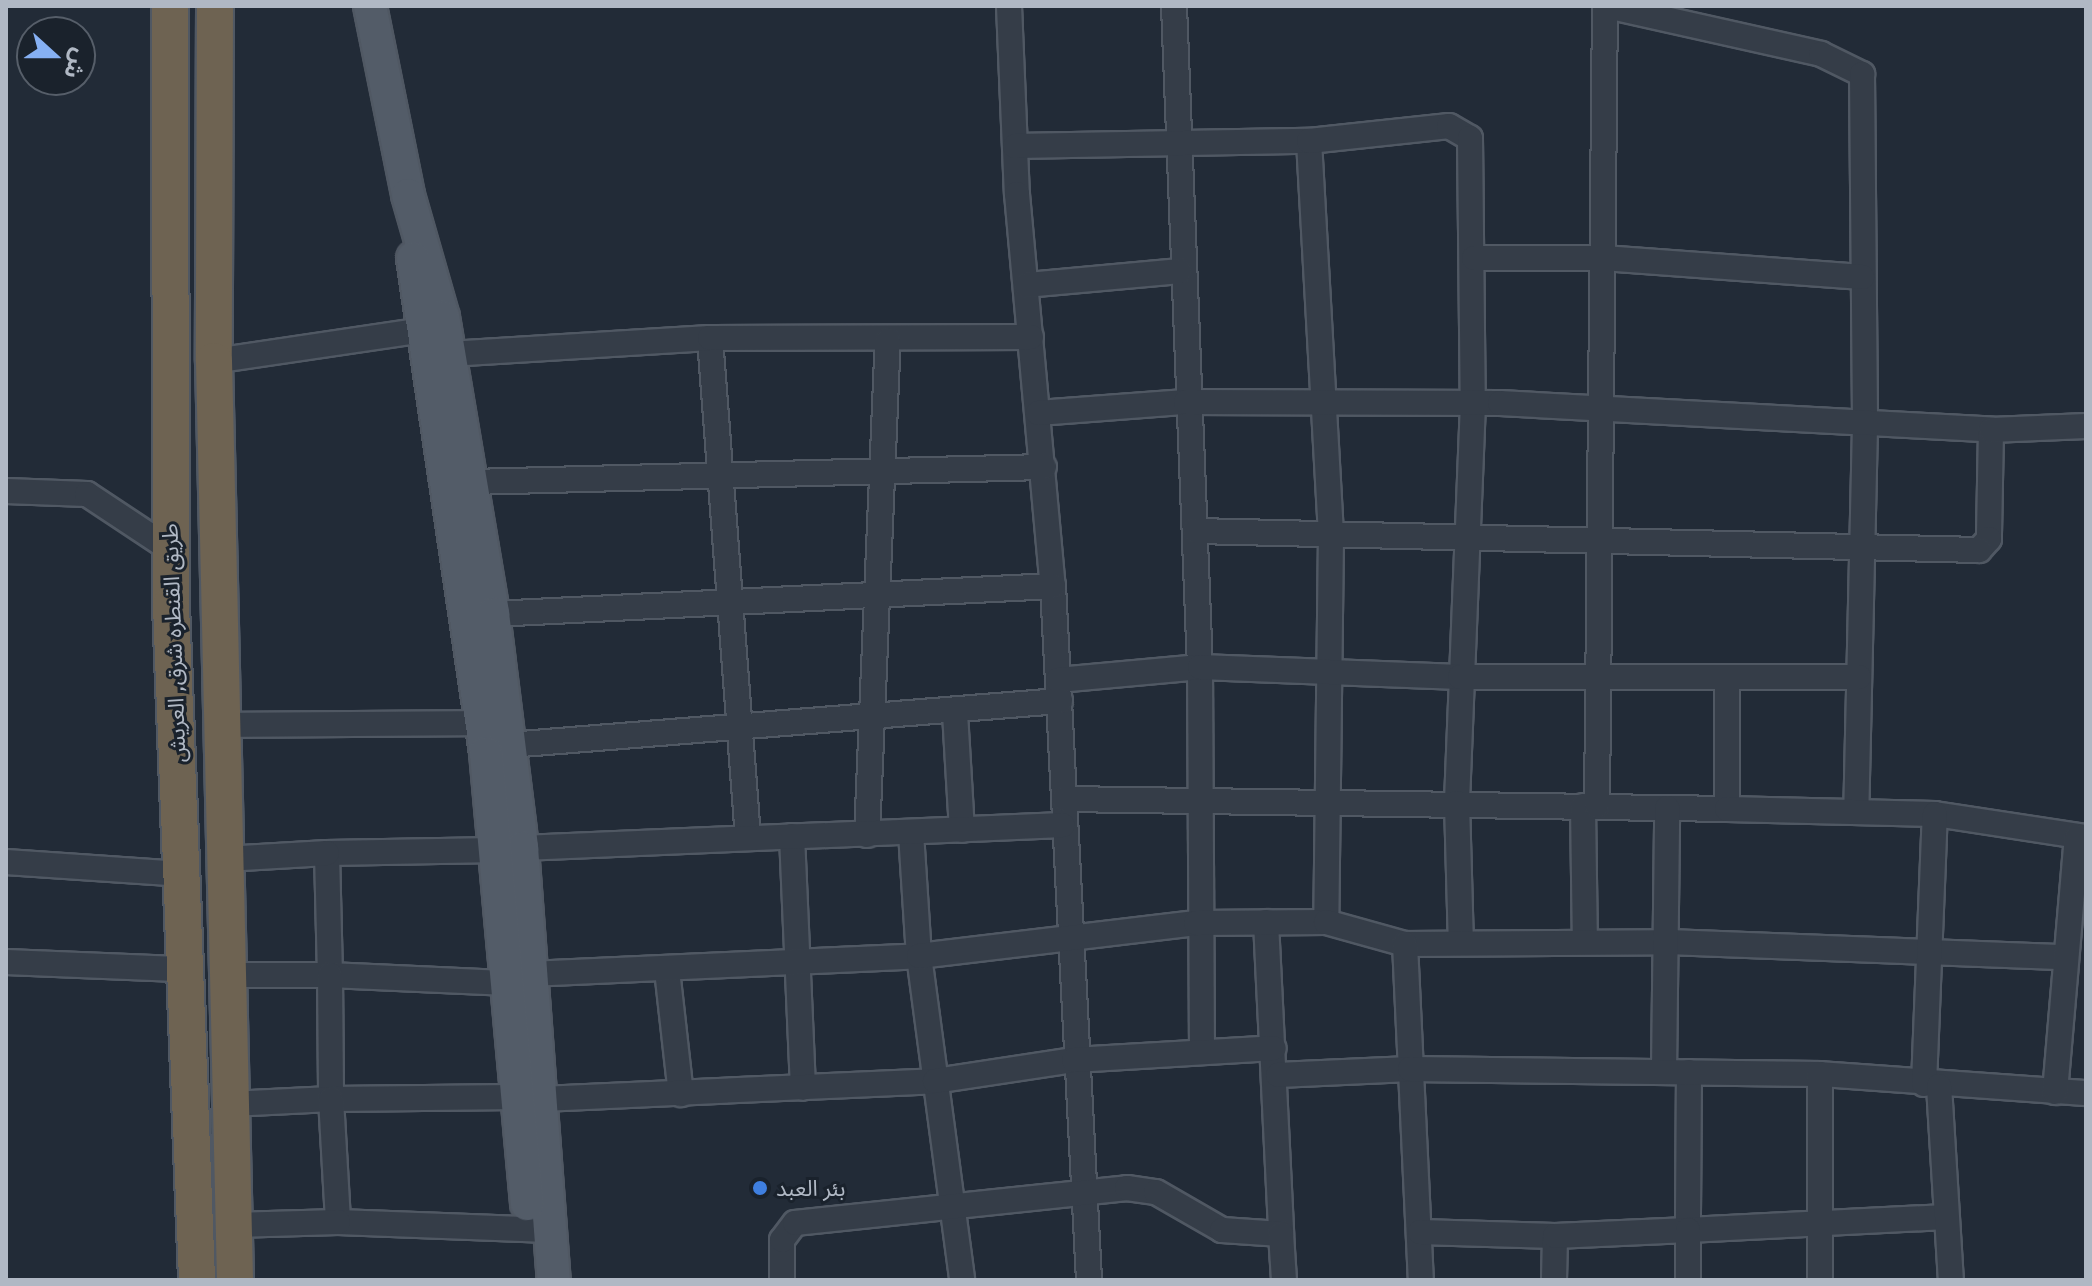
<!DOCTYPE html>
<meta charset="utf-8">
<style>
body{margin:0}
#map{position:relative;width:2092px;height:1286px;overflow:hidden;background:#222b37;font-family:"Golos Text","Noto Sans Arabic",sans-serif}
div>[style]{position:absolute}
.roads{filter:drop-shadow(2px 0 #505863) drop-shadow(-2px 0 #505863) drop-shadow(0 2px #505863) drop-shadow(0 -2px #505863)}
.minor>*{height:24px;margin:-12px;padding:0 12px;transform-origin:12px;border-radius:12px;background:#353d48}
.major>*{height:32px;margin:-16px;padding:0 16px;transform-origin:16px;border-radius:16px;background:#535c68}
.highway>*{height:36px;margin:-18px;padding:0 18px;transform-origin:18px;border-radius:18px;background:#6e6352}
.dots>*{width:22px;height:22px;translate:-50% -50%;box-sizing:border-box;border:4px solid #1a222c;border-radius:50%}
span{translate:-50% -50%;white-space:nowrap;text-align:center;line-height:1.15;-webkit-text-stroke:6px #1a222c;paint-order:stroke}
.street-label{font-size:22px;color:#b0b8c4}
.poi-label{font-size:22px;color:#b0b8c4}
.left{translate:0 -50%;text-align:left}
.frame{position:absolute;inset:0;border:8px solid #b0b8c4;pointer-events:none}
.north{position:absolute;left:16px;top:16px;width:80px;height:80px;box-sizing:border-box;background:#1a222c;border:2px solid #565e69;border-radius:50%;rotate:111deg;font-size:22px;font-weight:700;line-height:32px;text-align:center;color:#b0b8c4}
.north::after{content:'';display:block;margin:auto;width:28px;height:36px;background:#86b0f3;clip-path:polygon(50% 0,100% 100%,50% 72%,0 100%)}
</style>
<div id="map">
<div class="roads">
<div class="minor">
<i style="left:1009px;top:6px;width:188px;rotate:87.6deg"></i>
<i style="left:1017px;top:194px;width:394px;rotate:84.8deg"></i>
<i style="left:1053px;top:586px;width:695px;rotate:87.03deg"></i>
<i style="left:1174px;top:6px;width:662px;rotate:87.75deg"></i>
<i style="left:1200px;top:667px;width:384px;rotate:89.7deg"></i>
<i style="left:1607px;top:6px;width:219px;rotate:12.6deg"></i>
<i style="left:1821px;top:54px;width:46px;rotate:26deg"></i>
<i style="left:1862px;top:74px;width:352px;rotate:89.5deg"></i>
<i style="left:1865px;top:426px;width:386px;rotate:91.3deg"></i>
<i style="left:1309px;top:141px;width:395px;rotate:86.8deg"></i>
<i style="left:1331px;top:535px;width:387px;rotate:90.7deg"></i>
<i style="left:1015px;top:146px;width:294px;rotate:-1deg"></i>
<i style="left:1309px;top:141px;width:141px;rotate:-6.1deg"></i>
<i style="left:1449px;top:126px;width:24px;rotate:30deg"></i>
<i style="left:1470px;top:138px;width:265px;rotate:89.4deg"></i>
<i style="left:1473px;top:403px;width:400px;rotate:92.3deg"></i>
<i style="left:1457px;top:803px;width:139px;rotate:88.4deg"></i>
<i style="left:1474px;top:258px;width:129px"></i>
<i style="left:1603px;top:258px;width:260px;rotate:4.2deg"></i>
<i style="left:1026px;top:285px;width:154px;rotate:-5.2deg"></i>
<i style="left:710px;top:338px;width:501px;rotate:85.65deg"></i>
<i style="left:449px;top:354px;width:261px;rotate:-3.5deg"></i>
<i style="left:710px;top:338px;width:321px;rotate:-0.2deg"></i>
<i style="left:214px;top:361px;width:206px;rotate:-8.4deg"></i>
<i style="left:1038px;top:413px;width:148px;rotate:-4.3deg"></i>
<i style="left:1186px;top:402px;width:314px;rotate:0.2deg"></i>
<i style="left:1500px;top:403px;width:492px;rotate:3.1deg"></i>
<i style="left:1991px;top:430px;width:109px;rotate:91.1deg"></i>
<i style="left:1989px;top:539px;width:15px;rotate:132deg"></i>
<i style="left:1979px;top:550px;width:784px;rotate:-178.61deg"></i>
<i style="left:1991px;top:430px;width:95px;rotate:-2.4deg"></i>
<i style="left:471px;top:482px;width:573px;rotate:-1.5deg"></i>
<i style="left:6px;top:491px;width:81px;rotate:2.1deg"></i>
<i style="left:87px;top:494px;width:100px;rotate:33.5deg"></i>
<i style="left:493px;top:614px;width:561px;rotate:-2.86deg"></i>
<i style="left:1058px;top:680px;width:143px;rotate:-5.2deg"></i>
<i style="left:1200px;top:667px;width:260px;rotate:2.2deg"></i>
<i style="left:1460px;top:677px;width:399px"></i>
<i style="left:955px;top:713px;width:117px;rotate:86.6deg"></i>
<i style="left:223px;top:725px;width:259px;rotate:-0.4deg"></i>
<i style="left:509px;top:745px;width:553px;rotate:-4.57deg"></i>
<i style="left:1064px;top:799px;width:663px;rotate:0.86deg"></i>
<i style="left:1727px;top:809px;width:131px;rotate:-90deg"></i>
<i style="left:1583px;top:806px;width:136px;rotate:89.2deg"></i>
<i style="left:1597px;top:806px;width:800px;rotate:-89.43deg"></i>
<i style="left:1727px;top:809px;width:208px;rotate:1.4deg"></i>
<i style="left:1935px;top:814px;width:153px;rotate:8.7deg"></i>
<i style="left:911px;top:833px;width:123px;rotate:86.3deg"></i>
<i style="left:919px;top:956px;width:327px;rotate:82.4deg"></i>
<i style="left:867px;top:835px;width:495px;rotate:-87.6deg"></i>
<i style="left:792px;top:836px;width:252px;rotate:87.5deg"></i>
<i style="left:522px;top:848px;width:541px;rotate:-2.43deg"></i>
<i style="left:496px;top:850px;width:169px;rotate:179deg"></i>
<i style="left:327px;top:853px;width:122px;rotate:88.6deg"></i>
<i style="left:330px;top:975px;width:178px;rotate:2.6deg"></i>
<i style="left:225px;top:859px;width:102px;rotate:-3.4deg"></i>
<i style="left:6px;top:862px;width:175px;rotate:3.9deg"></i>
<i style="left:1266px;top:922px;width:312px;rotate:87.2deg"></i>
<i style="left:1405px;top:944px;width:263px;rotate:-0.4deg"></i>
<i style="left:1668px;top:942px;width:397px;rotate:2.2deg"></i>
<i style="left:6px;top:962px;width:178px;rotate:2.3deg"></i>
<i style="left:667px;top:970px;width:125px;rotate:83.6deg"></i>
<i style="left:530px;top:974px;width:389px;rotate:-2.6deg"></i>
<i style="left:919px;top:956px;width:279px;rotate:-6.8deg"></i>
<i style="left:1196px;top:923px;width:130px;rotate:-0.4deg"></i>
<i style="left:1326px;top:922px;width:82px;rotate:15.6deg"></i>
<i style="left:1405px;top:944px;width:336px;rotate:87.3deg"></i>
<i style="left:228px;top:975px;width:102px"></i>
<i style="left:330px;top:975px;width:124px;rotate:89.5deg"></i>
<i style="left:331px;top:1099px;width:101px;rotate:177.2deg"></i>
<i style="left:1664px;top:1072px;width:264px;rotate:-89.3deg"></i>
<i style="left:1689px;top:1072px;width:158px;rotate:90.4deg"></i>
<i style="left:1688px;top:1230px;width:258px;rotate:-2.9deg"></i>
<i style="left:1278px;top:1075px;width:132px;rotate:-2.6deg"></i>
<i style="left:1410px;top:1069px;width:410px;rotate:0.7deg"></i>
<i style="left:1820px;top:1074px;width:267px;rotate:4.1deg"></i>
<i style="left:1924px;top:1084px;width:270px;rotate:-87.7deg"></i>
<i style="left:1939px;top:1086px;width:194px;rotate:86.5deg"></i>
<i style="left:2055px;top:1092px;width:256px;rotate:-85.1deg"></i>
<i style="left:516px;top:1097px;width:185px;rotate:179.4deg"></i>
<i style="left:331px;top:1099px;width:123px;rotate:86.7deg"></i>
<i style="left:338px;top:1222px;width:211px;rotate:2.2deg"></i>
<i style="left:542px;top:1099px;width:393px;rotate:-2.6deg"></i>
<i style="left:935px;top:1081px;width:141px;rotate:-8.6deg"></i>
<i style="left:1074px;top:1060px;width:200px;rotate:-3.4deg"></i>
<i style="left:233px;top:1225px;width:105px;rotate:-1.6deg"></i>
<i style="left:1420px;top:1232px;width:135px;rotate:1.7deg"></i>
<i style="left:782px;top:1280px;width:40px;rotate:-90deg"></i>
<i style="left:782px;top:1240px;width:21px;rotate:-53deg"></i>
<i style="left:795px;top:1223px;width:334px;rotate:-6deg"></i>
<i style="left:1127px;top:1188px;width:29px;rotate:8deg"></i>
<i style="left:1156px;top:1192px;width:76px;rotate:29.9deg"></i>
<i style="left:1222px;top:1230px;width:59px;rotate:3.9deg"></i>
<i style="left:1281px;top:1234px;width:46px;rotate:86.3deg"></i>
<i style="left:1554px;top:1280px;width:44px;rotate:-88.7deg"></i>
<i style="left:1555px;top:1236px;width:133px;rotate:-2.6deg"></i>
<i style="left:1688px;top:1230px;width:50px;rotate:90deg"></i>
<i style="left:1820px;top:1280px;width:206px;rotate:-90deg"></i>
</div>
<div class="major">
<i style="left:370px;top:6px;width:193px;rotate:78.6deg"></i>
<i style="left:408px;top:195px;width:127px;rotate:74deg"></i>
<i style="left:443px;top:317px;width:301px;rotate:80.4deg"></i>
<i style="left:493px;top:614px;width:236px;rotate:82.9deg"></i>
<i style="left:522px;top:848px;width:433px;rotate:85.8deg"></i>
<i style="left:413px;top:258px;width:500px;rotate:81.61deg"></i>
<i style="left:486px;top:753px;width:453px;rotate:84.8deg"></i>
</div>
<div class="highway">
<i style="left:170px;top:6px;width:599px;rotate:89.9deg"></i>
<i style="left:171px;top:605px;width:676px;rotate:87.79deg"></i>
<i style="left:215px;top:6px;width:355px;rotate:90.2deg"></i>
<i style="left:214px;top:361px;width:919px;rotate:88.69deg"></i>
</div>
</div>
<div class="dots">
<i style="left:760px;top:1188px;background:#3f7fe0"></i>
</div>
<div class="street-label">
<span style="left:173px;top:643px;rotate:-92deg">طريق القنطره شرق, العريش</span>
</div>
<div class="poi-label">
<span class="left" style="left:776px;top:1188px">بئر العبد</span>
</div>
<div class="frame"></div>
<div class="north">ش</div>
</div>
